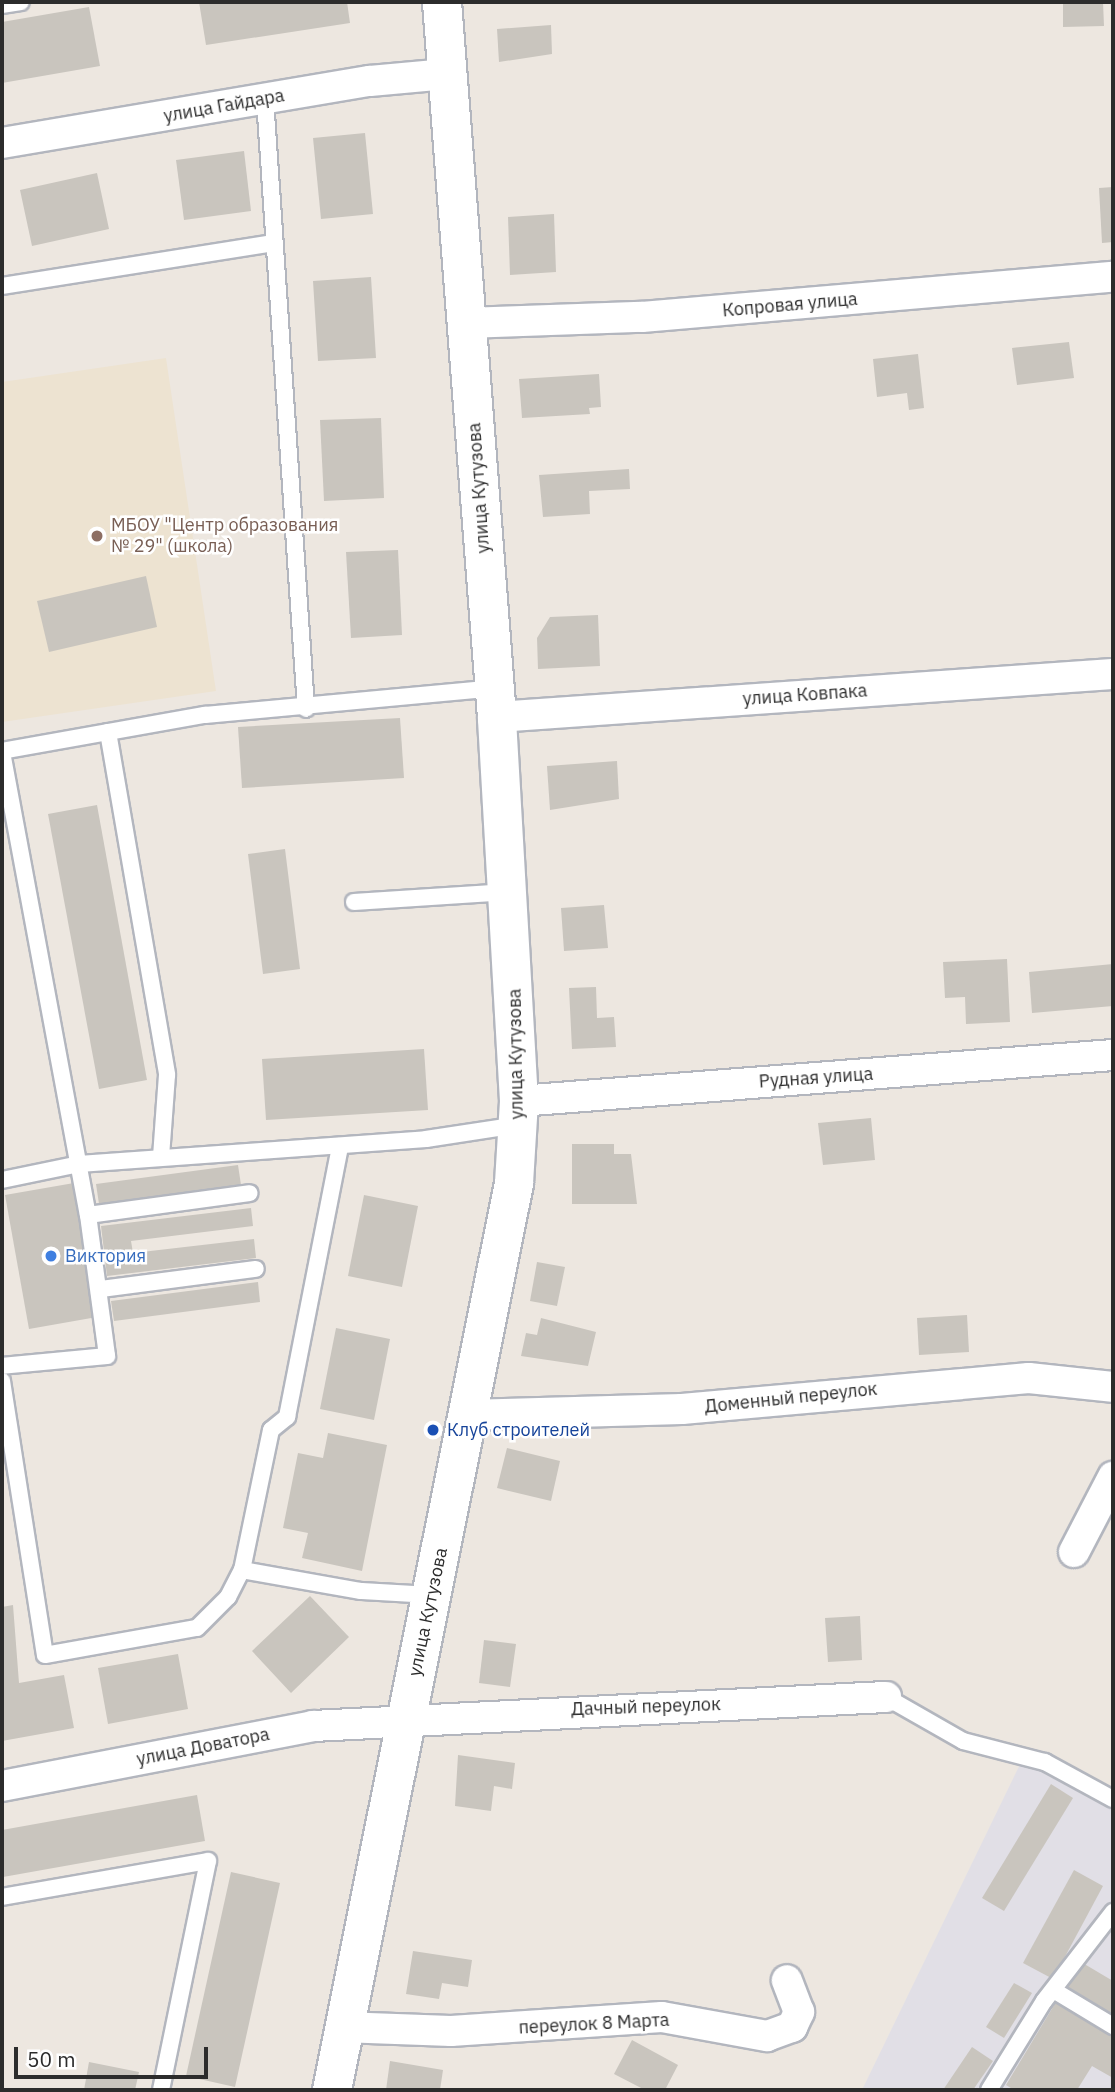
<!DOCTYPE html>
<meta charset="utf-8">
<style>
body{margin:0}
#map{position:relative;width:1115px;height:2092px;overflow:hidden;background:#ede7e0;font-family:"IBM Plex Sans",sans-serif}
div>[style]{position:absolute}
.industrial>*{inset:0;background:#e1dfe6}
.education>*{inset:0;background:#ede3d1}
.building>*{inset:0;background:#c9c5be}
.roads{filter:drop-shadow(2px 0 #b3b6be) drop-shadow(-2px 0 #b3b6be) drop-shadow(0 2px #b3b6be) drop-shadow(0 -2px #b3b6be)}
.lane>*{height:16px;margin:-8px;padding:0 8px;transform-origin:8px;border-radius:8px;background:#fff}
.street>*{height:30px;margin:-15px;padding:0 15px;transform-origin:15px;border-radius:15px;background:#fff}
.secondary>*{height:38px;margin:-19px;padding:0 19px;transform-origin:19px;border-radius:19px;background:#fff}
.dots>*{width:19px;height:19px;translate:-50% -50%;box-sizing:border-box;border:4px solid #fff;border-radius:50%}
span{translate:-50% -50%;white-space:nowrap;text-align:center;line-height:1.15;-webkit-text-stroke:5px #fff;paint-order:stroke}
.street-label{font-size:18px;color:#2c2c2c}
.education-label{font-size:18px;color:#785e54}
.left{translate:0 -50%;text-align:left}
.shop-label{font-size:18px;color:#366cbe}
.transit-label{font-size:18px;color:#164399}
.frame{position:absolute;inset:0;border:4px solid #2c2c2c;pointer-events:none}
.scale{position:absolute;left:14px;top:2047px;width:194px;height:32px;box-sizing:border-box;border:4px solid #2c2c2c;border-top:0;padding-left:9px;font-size:21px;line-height:24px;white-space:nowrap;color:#2c2c2c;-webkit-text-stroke:5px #fff;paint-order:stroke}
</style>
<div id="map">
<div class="industrial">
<i style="clip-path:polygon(1025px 1754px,1113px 1805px,1113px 2090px,862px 2090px)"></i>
</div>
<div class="education">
<i style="clip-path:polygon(166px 358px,216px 691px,2px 722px,2px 382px)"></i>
</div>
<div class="building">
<i style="clip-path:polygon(199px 2px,347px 2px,350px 23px,206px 45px)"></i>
<i style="clip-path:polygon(1063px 2px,1103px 2px,1104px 26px,1063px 27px)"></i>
<i style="clip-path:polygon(89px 7px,100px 66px,2px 83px,2px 22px)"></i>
<i style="clip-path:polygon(551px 25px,552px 54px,499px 62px,497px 29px)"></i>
<i style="clip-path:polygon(365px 133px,373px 214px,321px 219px,313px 138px)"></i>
<i style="clip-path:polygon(244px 151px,251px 211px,184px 220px,176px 160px)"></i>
<i style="clip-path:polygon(97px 173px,109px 229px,32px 246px,20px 190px)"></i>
<i style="clip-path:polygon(1113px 187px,1113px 242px,1102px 243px,1099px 188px)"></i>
<i style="clip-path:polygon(554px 214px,556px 272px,510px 275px,508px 217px)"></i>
<i style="clip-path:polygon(371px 277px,376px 358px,318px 361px,313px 281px)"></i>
<i style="clip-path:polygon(1069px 342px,1074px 378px,1017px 385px,1012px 348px)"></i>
<i style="clip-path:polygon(918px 354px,924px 408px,909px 410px,907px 393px,877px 397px,873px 359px)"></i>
<i style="clip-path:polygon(599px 374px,601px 407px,589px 408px,590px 414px,522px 418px,519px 379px)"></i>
<i style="clip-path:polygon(381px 418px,384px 498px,324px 501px,320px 420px)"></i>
<i style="clip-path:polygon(629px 469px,630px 489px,589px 491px,590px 514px,543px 517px,539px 475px)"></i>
<i style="clip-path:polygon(398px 550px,402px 635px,351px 638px,346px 552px)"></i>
<i style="clip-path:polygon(146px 576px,157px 627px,49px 652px,37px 601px)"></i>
<i style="clip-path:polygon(598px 615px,600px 666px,538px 669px,537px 638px,550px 617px)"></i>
<i style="clip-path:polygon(400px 718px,404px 778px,242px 788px,238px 727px)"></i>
<i style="clip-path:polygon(617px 761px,619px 799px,550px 810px,547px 766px)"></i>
<i style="clip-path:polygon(97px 805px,147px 1080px,99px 1089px,48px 814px)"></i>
<i style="clip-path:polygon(285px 849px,300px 969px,263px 974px,248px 854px)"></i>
<i style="clip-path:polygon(604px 905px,608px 948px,564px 951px,561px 908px)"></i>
<i style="clip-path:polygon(1007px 959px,1010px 1022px,966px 1024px,965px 997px,945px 998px,943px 962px)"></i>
<i style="clip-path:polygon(1113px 964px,1113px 1006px,1032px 1013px,1029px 972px)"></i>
<i style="clip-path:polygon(596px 987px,597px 1018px,614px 1017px,616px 1047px,572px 1049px,569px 988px)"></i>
<i style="clip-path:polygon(424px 1049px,428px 1110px,266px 1120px,262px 1059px)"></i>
<i style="clip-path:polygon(871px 1118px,875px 1160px,823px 1165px,818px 1123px)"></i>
<i style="clip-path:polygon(572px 1144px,614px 1144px,614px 1154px,631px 1154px,637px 1204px,572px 1204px)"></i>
<i style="clip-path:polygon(238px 1165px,241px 1185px,99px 1204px,96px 1184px)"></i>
<i style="clip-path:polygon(74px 1183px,97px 1317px,29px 1329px,5px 1195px)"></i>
<i style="clip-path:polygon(364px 1195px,418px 1206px,402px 1287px,348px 1276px)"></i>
<i style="clip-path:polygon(251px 1208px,253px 1226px,131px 1241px,133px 1253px,254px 1239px,256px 1258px,107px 1276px,101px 1226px)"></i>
<i style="clip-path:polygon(537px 1262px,565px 1267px,557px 1306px,530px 1301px)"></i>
<i style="clip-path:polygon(258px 1282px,260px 1302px,114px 1321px,111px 1301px)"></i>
<i style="clip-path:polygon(967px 1315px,969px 1352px,919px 1355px,917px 1318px)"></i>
<i style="clip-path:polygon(541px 1318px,596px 1332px,588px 1366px,521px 1356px,526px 1333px,537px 1335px)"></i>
<i style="clip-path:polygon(336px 1328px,390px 1339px,374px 1420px,320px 1409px)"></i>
<i style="clip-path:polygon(328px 1433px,387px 1445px,362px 1571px,302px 1558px,308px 1533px,283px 1528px,298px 1453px,323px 1458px)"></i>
<i style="clip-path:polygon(507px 1448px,560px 1461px,551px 1501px,497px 1488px)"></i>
<i style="clip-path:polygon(310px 1596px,349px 1637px,291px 1693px,252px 1651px)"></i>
<i style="clip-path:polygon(13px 1605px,19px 1683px,64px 1675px,74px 1728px,2px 1741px,2px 1607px)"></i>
<i style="clip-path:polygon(860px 1616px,862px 1660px,828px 1662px,825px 1618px)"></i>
<i style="clip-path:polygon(484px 1640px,516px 1644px,510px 1687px,479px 1683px)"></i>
<i style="clip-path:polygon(178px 1654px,188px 1709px,108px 1724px,98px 1668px)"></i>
<i style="clip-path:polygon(458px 1755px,515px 1763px,512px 1789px,494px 1786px,491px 1811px,455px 1806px)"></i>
<i style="clip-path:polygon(1051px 1784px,1073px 1798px,1004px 1911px,982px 1898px)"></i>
<i style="clip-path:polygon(197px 1795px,205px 1841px,3px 1877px,2px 1830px)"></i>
<i style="clip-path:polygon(1074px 1870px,1103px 1886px,1053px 1979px,1023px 1963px)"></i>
<i style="clip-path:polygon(231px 1872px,280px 1883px,235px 2087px,186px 2076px)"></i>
<i style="clip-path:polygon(413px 1951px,472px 1960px,468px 1987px,442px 1983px,439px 1999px,406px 1994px)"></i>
<i style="clip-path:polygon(1081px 1962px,1113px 1981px,1113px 2015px,1066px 1987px)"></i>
<i style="clip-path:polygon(1014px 1983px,1032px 1993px,1004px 2038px,986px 2027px)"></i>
<i style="clip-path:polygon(1056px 2002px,1113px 2037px,1113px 2078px,1092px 2066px,1077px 2090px,1014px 2090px,1006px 2085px)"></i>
<i style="clip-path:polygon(632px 2040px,678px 2065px,665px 2090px,645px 2090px,614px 2074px)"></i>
<i style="clip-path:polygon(972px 2047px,993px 2061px,973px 2090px,943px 2090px)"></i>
<i style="clip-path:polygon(390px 2061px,443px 2070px,440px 2090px,386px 2090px)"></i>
<i style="clip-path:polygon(89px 2062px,139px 2072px,135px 2090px,84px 2090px)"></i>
</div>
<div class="roads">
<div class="lane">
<i style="left:2px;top:5px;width:19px;rotate:-9deg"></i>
<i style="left:265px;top:99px;width:611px;rotate:86.15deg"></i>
<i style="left:2px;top:286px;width:275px;rotate:-9deg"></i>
<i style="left:108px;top:732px;width:348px;rotate:80.2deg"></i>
<i style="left:167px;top:1075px;width:81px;rotate:94.2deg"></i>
<i style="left:2px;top:751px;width:206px;rotate:-10.1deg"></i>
<i style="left:205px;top:715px;width:290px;rotate:-5.3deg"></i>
<i style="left:2px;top:752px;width:471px;rotate:79.5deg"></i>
<i style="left:88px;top:1215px;width:142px;rotate:82.3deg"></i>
<i style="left:107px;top:1356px;width:105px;rotate:174.6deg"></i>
<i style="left:354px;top:902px;width:154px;rotate:-3.7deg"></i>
<i style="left:2px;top:1180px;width:79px;rotate:-11.7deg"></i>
<i style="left:79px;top:1164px;width:348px;rotate:-4.1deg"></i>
<i style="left:426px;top:1139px;width:92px;rotate:-8.7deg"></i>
<i style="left:88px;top:1215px;width:163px;rotate:-7.7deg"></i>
<i style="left:101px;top:1289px;width:156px;rotate:-7.4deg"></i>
<i style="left:2px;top:1381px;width:277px;rotate:81.1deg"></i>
<i style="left:45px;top:1655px;width:154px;rotate:-10.1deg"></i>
<i style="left:197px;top:1628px;width:44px;rotate:-45deg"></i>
<i style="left:228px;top:1597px;width:30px;rotate:-63deg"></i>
<i style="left:242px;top:1570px;width:143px;rotate:-78.3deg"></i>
<i style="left:271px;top:1430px;width:21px;rotate:-39deg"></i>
<i style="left:287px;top:1417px;width:276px;rotate:-78.9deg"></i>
<i style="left:242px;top:1570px;width:121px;rotate:10deg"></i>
<i style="left:361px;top:1591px;width:71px;rotate:3.2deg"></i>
<i style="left:886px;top:1697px;width:89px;rotate:29.7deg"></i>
<i style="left:963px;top:1741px;width:85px;rotate:14.4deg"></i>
<i style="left:1045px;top:1762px;width:77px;rotate:28.6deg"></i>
<i style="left:2px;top:1897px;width:209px;rotate:-9.9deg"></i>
<i style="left:208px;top:1861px;width:234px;rotate:101.6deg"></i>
<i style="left:1055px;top:1991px;width:68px;rotate:31.1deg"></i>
<i style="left:989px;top:2090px;width:105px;rotate:-58.3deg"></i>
<i style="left:1044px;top:2001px;width:113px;rotate:-52.2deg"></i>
</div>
<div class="street">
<i style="left:2px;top:143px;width:373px;rotate:-9.6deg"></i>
<i style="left:370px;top:81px;width:77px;rotate:-5.2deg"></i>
<i style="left:466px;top:323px;width:176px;rotate:-2deg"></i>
<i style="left:642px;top:317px;width:473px;rotate:-4.9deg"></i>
<i style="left:497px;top:717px;width:617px;rotate:-3.99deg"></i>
<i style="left:519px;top:1101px;width:596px;rotate:-4.43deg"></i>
<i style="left:468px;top:1415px;width:214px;rotate:-1.6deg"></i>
<i style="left:682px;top:1409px;width:348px;rotate:-5.1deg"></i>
<i style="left:1029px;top:1378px;width:84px;rotate:6.1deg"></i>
<i style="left:1074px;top:1552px;width:85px;rotate:-62.5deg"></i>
<i style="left:2px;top:1786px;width:317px;rotate:-10.9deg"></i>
<i style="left:313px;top:1726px;width:574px;rotate:-2.9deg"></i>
<i style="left:341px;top:2027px;width:110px;rotate:2.1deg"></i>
<i style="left:451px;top:2031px;width:211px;rotate:-3.8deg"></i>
<i style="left:662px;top:2017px;width:107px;rotate:10.3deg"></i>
<i style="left:767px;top:2036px;width:27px;rotate:-20deg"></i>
<i style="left:792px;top:2027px;width:17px;rotate:-65deg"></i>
<i style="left:799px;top:2012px;width:34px;rotate:-111deg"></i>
</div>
<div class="secondary">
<i style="left:332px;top:2090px;width:925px;rotate:-78.65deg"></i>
<i style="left:514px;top:1183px;width:82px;rotate:-86.5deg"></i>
<i style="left:519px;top:1101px;width:385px;rotate:-93.3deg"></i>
<i style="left:497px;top:717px;width:717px;rotate:-94.4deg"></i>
</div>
</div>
<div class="dots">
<i style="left:97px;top:536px;background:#8d6e63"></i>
<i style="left:51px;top:1256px;background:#3f7fe0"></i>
<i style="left:433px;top:1430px;background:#1a4fb4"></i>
</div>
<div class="street-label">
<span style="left:224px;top:106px;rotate:-10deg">улица Гайдара</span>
<span style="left:790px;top:305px;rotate:-5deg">Копровая улица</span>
<span style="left:479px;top:488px;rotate:-94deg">улица Кутузова</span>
<span style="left:805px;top:695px;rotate:-4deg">улица Ковпака</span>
<span style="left:516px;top:1054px;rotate:-91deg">улица Кутузова</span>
<span style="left:816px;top:1078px;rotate:-4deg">Рудная улица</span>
<span style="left:791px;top:1398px;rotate:-6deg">Доменный переулок</span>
<span style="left:428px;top:1612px;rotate:-78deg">улица Кутузова</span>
<span style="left:646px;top:1707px;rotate:-2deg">Дачный переулок</span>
<span style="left:203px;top:1747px;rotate:-11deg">улица Доватора</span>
<span style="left:594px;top:2024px;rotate:-3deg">переулок 8 Марта</span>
</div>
<div class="education-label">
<span class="left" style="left:111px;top:536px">МБОУ "Центр образования<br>№ 29" (школа)</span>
</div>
<div class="shop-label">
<span class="left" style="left:65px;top:1256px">Виктория</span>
</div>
<div class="transit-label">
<span class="left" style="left:447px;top:1430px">Клуб строителей</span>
</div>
<div class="frame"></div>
<div class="scale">50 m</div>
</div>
